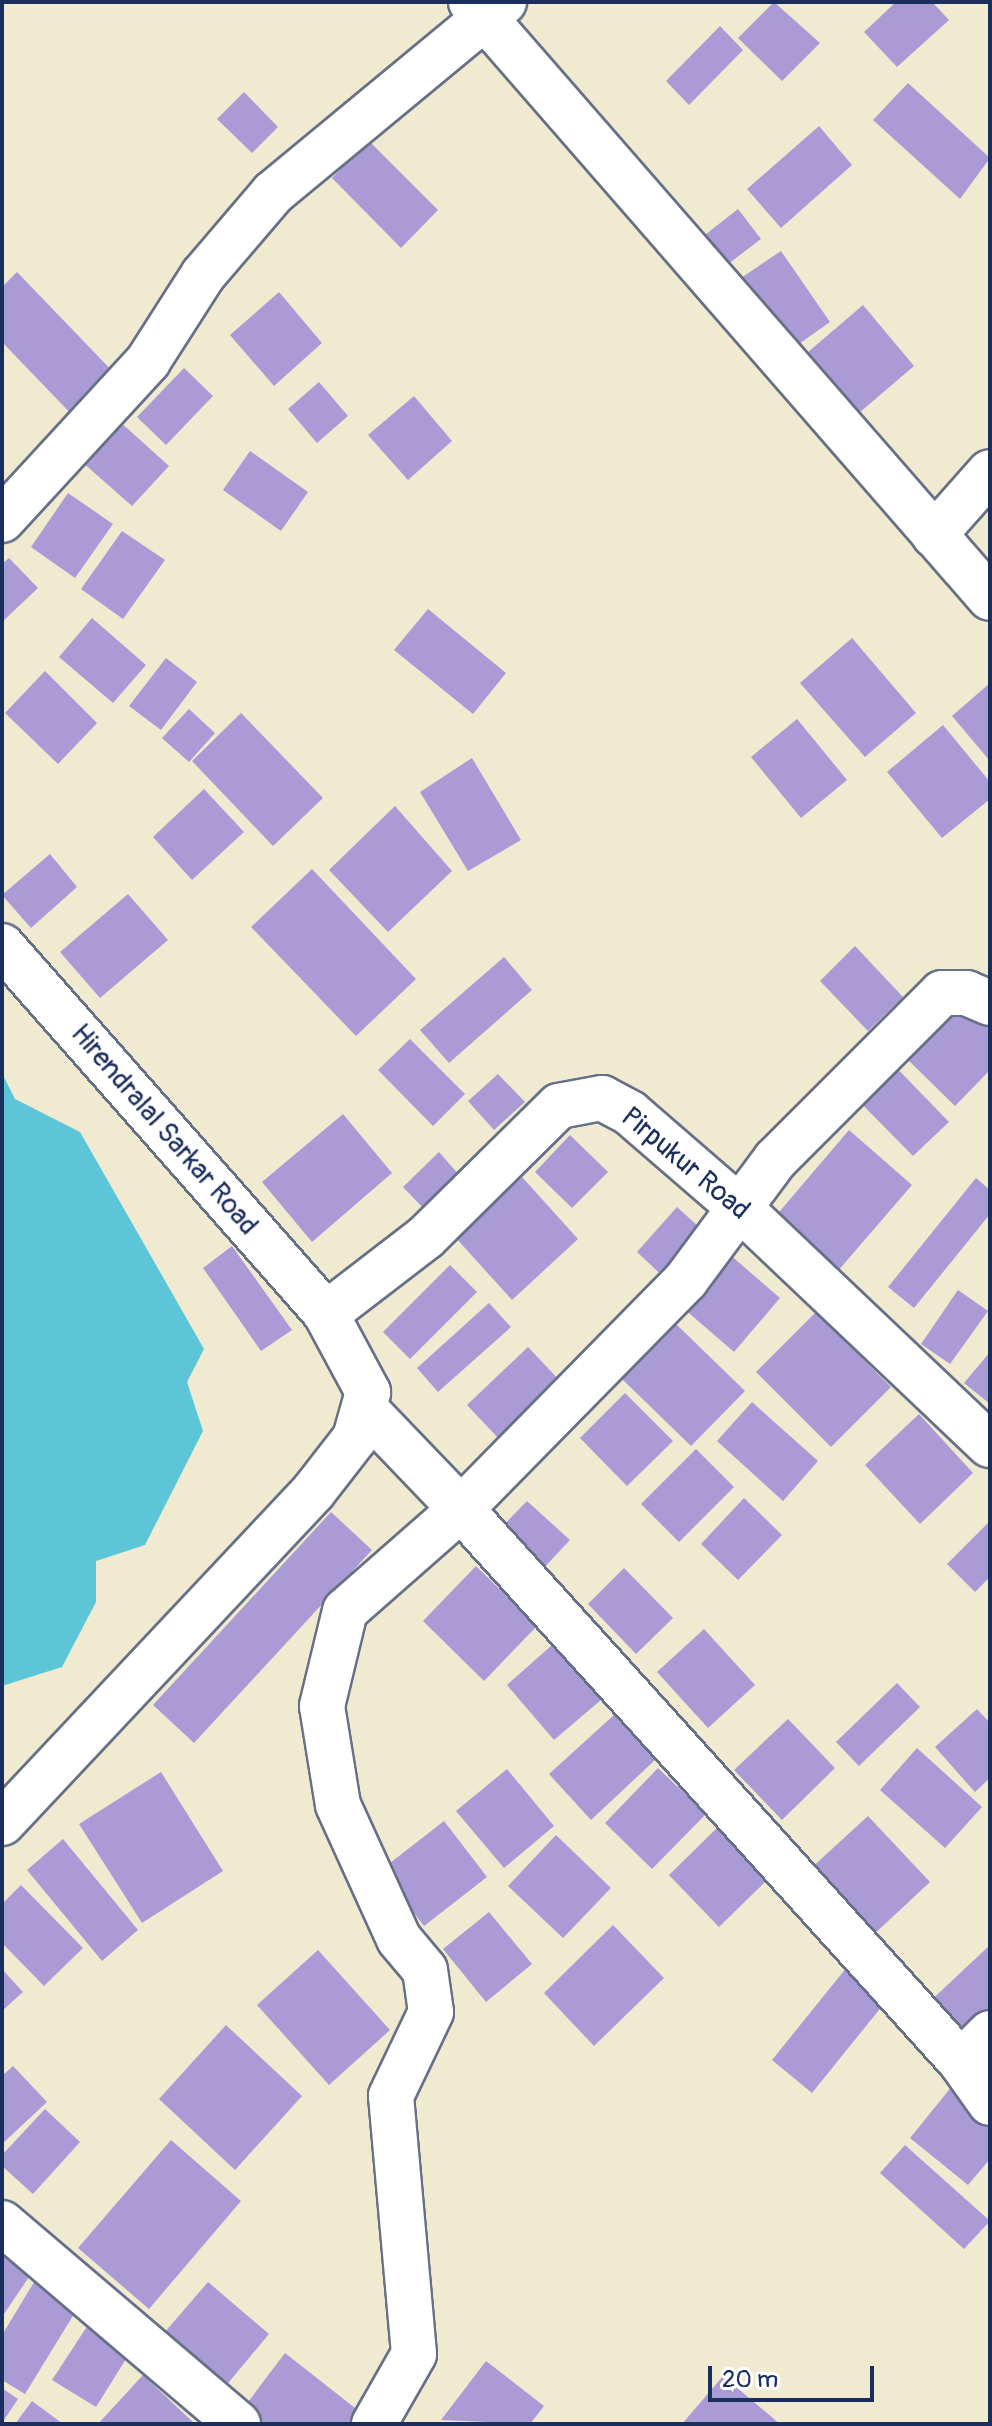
<!DOCTYPE html>
<style>
body{margin:0}
#map{position:relative;width:992px;height:2426px;overflow:hidden;background:#f0ead1;font-family:Pangolin,sans-serif}
div>[style]{position:absolute}
.water>*{inset:0;background:#5cc5d8}
.building>*{inset:0;background:#aa9bd7}
.roads{filter:drop-shadow(2px 0 #667086) drop-shadow(-2px 0 #667086) drop-shadow(0 2px #667086) drop-shadow(0 -2px #667086)}
.street>*{height:44px;margin:-22px;padding:0 22px;transform-origin:22px;border-radius:22px;background:#fff}
span{translate:-50% -50%;white-space:nowrap;text-align:center;line-height:1.15;-webkit-text-stroke:7px #fff;paint-order:stroke}
.street-label{font-size:28px;color:#1b2f5e}
.frame{position:absolute;inset:0;border:4px solid #1b2f5e;pointer-events:none}
.scale{position:absolute;left:708px;top:2366px;width:166px;height:36px;box-sizing:border-box;border:4px solid #1b2f5e;border-top:0;padding-left:10px;font-size:24px;line-height:28px;white-space:nowrap;color:#1b2f5e;-webkit-text-stroke:6px #fff;paint-order:stroke}
</style>
<div id="map">
<div class="water">
<i style="clip-path:polygon(2px 1073px,15px 1099px,80px 1132px,204px 1349px,187px 1382px,203px 1431px,145px 1545px,96px 1561px,96px 1602px,62px 1667px,2px 1686px)"></i>
</div>
<div class="building">
<i style="clip-path:polygon(774px 2px,820px 43px,782px 81px,738px 38px)"></i>
<i style="clip-path:polygon(896px 2px,932px 2px,949px 20px,897px 67px,864px 32px)"></i>
<i style="clip-path:polygon(720px 26px,743px 50px,689px 105px,666px 81px)"></i>
<i style="clip-path:polygon(908px 83px,990px 158px,960px 199px,873px 120px)"></i>
<i style="clip-path:polygon(244px 92px,278px 127px,252px 153px,217px 119px)"></i>
<i style="clip-path:polygon(819px 126px,852px 165px,781px 228px,747px 189px)"></i>
<i style="clip-path:polygon(368px 140px,438px 210px,401px 248px,332px 178px)"></i>
<i style="clip-path:polygon(738px 209px,761px 239px,715px 274px,692px 245px)"></i>
<i style="clip-path:polygon(781px 251px,830px 322px,782px 356px,732px 284px)"></i>
<i style="clip-path:polygon(17px 272px,119px 378px,77px 420px,2px 342px,2px 287px)"></i>
<i style="clip-path:polygon(279px 292px,322px 343px,274px 386px,230px 335px)"></i>
<i style="clip-path:polygon(863px 305px,914px 366px,845px 425px,794px 364px)"></i>
<i style="clip-path:polygon(184px 368px,213px 396px,166px 445px,137px 417px)"></i>
<i style="clip-path:polygon(319px 382px,348px 416px,317px 443px,288px 409px)"></i>
<i style="clip-path:polygon(414px 396px,452px 441px,408px 480px,368px 435px)"></i>
<i style="clip-path:polygon(118px 420px,169px 466px,132px 506px,81px 461px)"></i>
<i style="clip-path:polygon(250px 451px,308px 492px,281px 531px,223px 490px)"></i>
<i style="clip-path:polygon(68px 493px,113px 524px,75px 578px,31px 547px)"></i>
<i style="clip-path:polygon(122px 531px,165px 560px,123px 619px,81px 589px)"></i>
<i style="clip-path:polygon(9px 558px,38px 588px,2px 622px,2px 564px)"></i>
<i style="clip-path:polygon(428px 609px,506px 673px,473px 714px,394px 650px)"></i>
<i style="clip-path:polygon(92px 618px,146px 665px,113px 703px,59px 657px)"></i>
<i style="clip-path:polygon(852px 638px,916px 713px,865px 757px,800px 683px)"></i>
<i style="clip-path:polygon(166px 658px,197px 682px,161px 730px,129px 706px)"></i>
<i style="clip-path:polygon(45px 671px,97px 723px,58px 764px,5px 713px)"></i>
<i style="clip-path:polygon(990px 683px,990px 761px,952px 716px)"></i>
<i style="clip-path:polygon(189px 709px,215px 733px,189px 762px,162px 738px)"></i>
<i style="clip-path:polygon(241px 713px,323px 798px,273px 846px,192px 761px)"></i>
<i style="clip-path:polygon(797px 719px,847px 780px,801px 818px,751px 757px)"></i>
<i style="clip-path:polygon(943px 725px,990px 782px,990px 799px,942px 838px,887px 772px)"></i>
<i style="clip-path:polygon(472px 758px,521px 840px,468px 871px,420px 792px)"></i>
<i style="clip-path:polygon(204px 789px,244px 832px,192px 880px,153px 837px)"></i>
<i style="clip-path:polygon(395px 806px,452px 871px,388px 932px,329px 870px)"></i>
<i style="clip-path:polygon(50px 854px,77px 887px,31px 928px,2px 895px)"></i>
<i style="clip-path:polygon(312px 869px,416px 979px,356px 1036px,251px 927px)"></i>
<i style="clip-path:polygon(128px 894px,168px 940px,100px 998px,60px 952px)"></i>
<i style="clip-path:polygon(855px 946px,903px 997px,868px 1031px,820px 981px)"></i>
<i style="clip-path:polygon(504px 957px,532px 990px,449px 1063px,420px 1030px)"></i>
<i style="clip-path:polygon(958px 994px,990px 1026px,990px 1070px,955px 1106px,901px 1053px)"></i>
<i style="clip-path:polygon(410px 1039px,465px 1094px,433px 1126px,378px 1070px)"></i>
<i style="clip-path:polygon(887px 1058px,949px 1122px,913px 1156px,851px 1093px)"></i>
<i style="clip-path:polygon(498px 1074px,525px 1102px,494px 1130px,468px 1101px)"></i>
<i style="clip-path:polygon(343px 1114px,392px 1173px,312px 1242px,262px 1182px)"></i>
<i style="clip-path:polygon(849px 1130px,912px 1185px,837px 1272px,774px 1218px)"></i>
<i style="clip-path:polygon(570px 1135px,608px 1172px,572px 1208px,535px 1172px)"></i>
<i style="clip-path:polygon(439px 1152px,460px 1176px,424px 1209px,403px 1187px)"></i>
<i style="clip-path:polygon(522px 1177px,578px 1239px,512px 1300px,455px 1237px)"></i>
<i style="clip-path:polygon(976px 1178px,990px 1190px,990px 1214px,914px 1308px,888px 1287px)"></i>
<i style="clip-path:polygon(677px 1207px,710px 1237px,669px 1282px,637px 1252px)"></i>
<i style="clip-path:polygon(232px 1246px,292px 1330px,261px 1351px,203px 1268px)"></i>
<i style="clip-path:polygon(728px 1253px,780px 1298px,734px 1352px,682px 1307px)"></i>
<i style="clip-path:polygon(450px 1265px,477px 1292px,410px 1359px,383px 1332px)"></i>
<i style="clip-path:polygon(958px 1290px,988px 1311px,950px 1364px,921px 1344px)"></i>
<i style="clip-path:polygon(489px 1303px,511px 1327px,438px 1392px,417px 1368px)"></i>
<i style="clip-path:polygon(816px 1312px,891px 1387px,831px 1447px,756px 1372px)"></i>
<i style="clip-path:polygon(675px 1323px,745px 1391px,691px 1446px,621px 1378px)"></i>
<i style="clip-path:polygon(528px 1347px,561px 1382px,500px 1440px,467px 1405px)"></i>
<i style="clip-path:polygon(990px 1352px,990px 1404px,964px 1383px)"></i>
<i style="clip-path:polygon(625px 1393px,673px 1441px,627px 1486px,580px 1438px)"></i>
<i style="clip-path:polygon(752px 1402px,818px 1461px,783px 1501px,717px 1441px)"></i>
<i style="clip-path:polygon(919px 1414px,973px 1473px,920px 1524px,865px 1465px)"></i>
<i style="clip-path:polygon(696px 1449px,734px 1487px,679px 1542px,641px 1504px)"></i>
<i style="clip-path:polygon(744px 1498px,782px 1535px,738px 1580px,701px 1544px)"></i>
<i style="clip-path:polygon(527px 1501px,570px 1540px,539px 1573px,496px 1533px)"></i>
<i style="clip-path:polygon(331px 1512px,372px 1550px,194px 1743px,153px 1705px)"></i>
<i style="clip-path:polygon(990px 1521px,990px 1577px,975px 1592px,947px 1564px)"></i>
<i style="clip-path:polygon(476px 1566px,537px 1626px,484px 1681px,423px 1621px)"></i>
<i style="clip-path:polygon(624px 1568px,673px 1618px,636px 1654px,588px 1604px)"></i>
<i style="clip-path:polygon(704px 1629px,755px 1685px,708px 1728px,657px 1672px)"></i>
<i style="clip-path:polygon(560px 1638px,608px 1694px,554px 1740px,507px 1685px)"></i>
<i style="clip-path:polygon(897px 1683px,920px 1707px,859px 1766px,836px 1742px)"></i>
<i style="clip-path:polygon(977px 1709px,990px 1723px,990px 1778px,975px 1792px,935px 1747px)"></i>
<i style="clip-path:polygon(614px 1715px,655px 1760px,591px 1820px,549px 1774px)"></i>
<i style="clip-path:polygon(788px 1719px,835px 1768px,782px 1820px,734px 1770px)"></i>
<i style="clip-path:polygon(917px 1748px,982px 1807px,945px 1848px,880px 1790px)"></i>
<i style="clip-path:polygon(658px 1768px,706px 1814px,652px 1869px,605px 1823px)"></i>
<i style="clip-path:polygon(507px 1769px,554px 1826px,504px 1868px,456px 1811px)"></i>
<i style="clip-path:polygon(161px 1772px,223px 1871px,142px 1923px,79px 1824px)"></i>
<i style="clip-path:polygon(868px 1816px,930px 1882px,871px 1937px,809px 1870px)"></i>
<i style="clip-path:polygon(444px 1821px,487px 1877px,424px 1926px,381px 1870px)"></i>
<i style="clip-path:polygon(719px 1826px,769px 1878px,719px 1927px,669px 1875px)"></i>
<i style="clip-path:polygon(556px 1835px,611px 1888px,563px 1938px,508px 1886px)"></i>
<i style="clip-path:polygon(63px 1839px,138px 1930px,102px 1961px,27px 1870px)"></i>
<i style="clip-path:polygon(21px 1885px,83px 1948px,44px 1986px,2px 1943px,2px 1904px)"></i>
<i style="clip-path:polygon(489px 1912px,532px 1964px,486px 2002px,443px 1949px)"></i>
<i style="clip-path:polygon(613px 1925px,664px 1978px,594px 2046px,544px 1993px)"></i>
<i style="clip-path:polygon(990px 1945px,990px 2019px,960px 2047px,924px 2007px)"></i>
<i style="clip-path:polygon(318px 1950px,390px 2030px,329px 2085px,257px 2005px)"></i>
<i style="clip-path:polygon(847px 1967px,887px 2000px,812px 2093px,772px 2060px)"></i>
<i style="clip-path:polygon(2px 1969px,23px 1992px,2px 2011px)"></i>
<i style="clip-path:polygon(226px 2025px,302px 2096px,235px 2170px,159px 2099px)"></i>
<i style="clip-path:polygon(13px 2066px,47px 2102px,2px 2144px,2px 2076px)"></i>
<i style="clip-path:polygon(953px 2085px,990px 2116px,990px 2159px,968px 2185px,910px 2138px)"></i>
<i style="clip-path:polygon(45px 2109px,80px 2142px,33px 2194px,2px 2166px,2px 2155px)"></i>
<i style="clip-path:polygon(171px 2140px,241px 2201px,149px 2309px,78px 2248px)"></i>
<i style="clip-path:polygon(905px 2145px,990px 2221px,964px 2249px,880px 2173px)"></i>
<i style="clip-path:polygon(2px 2245px,35px 2268px,2px 2317px)"></i>
<i style="clip-path:polygon(36px 2279px,79px 2306px,25px 2394px,2px 2380px,2px 2335px)"></i>
<i style="clip-path:polygon(208px 2282px,269px 2334px,219px 2394px,158px 2340px)"></i>
<i style="clip-path:polygon(88px 2325px,131px 2351px,96px 2407px,52px 2380px)"></i>
<i style="clip-path:polygon(285px 2353px,364px 2415px,357px 2424px,252px 2424px,239px 2414px)"></i>
<i style="clip-path:polygon(486px 2361px,544px 2406px,530px 2424px,441px 2420px)"></i>
<i style="clip-path:polygon(143px 2375px,195px 2424px,98px 2424px)"></i>
<i style="clip-path:polygon(723px 2376px,780px 2424px,682px 2424px)"></i>
<i style="clip-path:polygon(2px 2388px,18px 2399px,2px 2423px)"></i>
<i style="clip-path:polygon(32px 2401px,63px 2424px,15px 2424px)"></i>
</div>
<div class="roads">
<div class="street">
<i style="left:471px;top:2px;width:790px;rotate:48.95deg"></i>
<i style="left:2px;top:520px;width:216px;rotate:-47.4deg"></i>
<i style="left:148px;top:361px;width:102px;rotate:-57.4deg"></i>
<i style="left:203px;top:275px;width:108px;rotate:-49.5deg"></i>
<i style="left:273px;top:193px;width:300px;rotate:-39.6deg"></i>
<i style="left:934px;top:535px;width:84px;rotate:-48.4deg"></i>
<i style="left:2px;top:946px;width:490px;rotate:48.6deg"></i>
<i style="left:326px;top:1314px;width:89px;rotate:61.7deg"></i>
<i style="left:368px;top:1392px;width:48px;rotate:105.8deg"></i>
<i style="left:355px;top:1438px;width:68px;rotate:127.9deg"></i>
<i style="left:313px;top:1492px;width:454px;rotate:133.2deg"></i>
<i style="left:990px;top:1003px;width:25px;rotate:-157deg"></i>
<i style="left:967px;top:993px;width:25px;rotate:180deg"></i>
<i style="left:942px;top:993px;width:236px;rotate:135deg"></i>
<i style="left:775px;top:1160px;width:149px;rotate:126.6deg"></i>
<i style="left:686px;top:1280px;width:321px;rotate:134.5deg"></i>
<i style="left:461px;top:1509px;width:746px;rotate:47.88deg"></i>
<i style="left:961px;top:2062px;width:50px;rotate:54.7deg"></i>
<i style="left:326px;top:1314px;width:126px;rotate:-37.6deg"></i>
<i style="left:426px;top:1237px;width:187px;rotate:-44.6deg"></i>
<i style="left:559px;top:1106px;width:44px;rotate:-10.5deg"></i>
<i style="left:602px;top:1098px;width:32px;rotate:28deg"></i>
<i style="left:630px;top:1113px;width:150px;rotate:40.9deg"></i>
<i style="left:743px;top:1211px;width:340px;rotate:43.5deg"></i>
<i style="left:368px;top:1412px;width:134px;rotate:46.2deg"></i>
<i style="left:461px;top:1509px;width:154px;rotate:138.7deg"></i>
<i style="left:345px;top:1611px;width:98px;rotate:103.6deg"></i>
<i style="left:322px;top:1706px;width:100px;rotate:80.8deg"></i>
<i style="left:338px;top:1805px;width:147px;rotate:65.5deg"></i>
<i style="left:399px;top:1939px;width:40px;rotate:50deg"></i>
<i style="left:425px;top:1970px;width:42px;rotate:81.9deg"></i>
<i style="left:431px;top:2012px;width:93px;rotate:115.5deg"></i>
<i style="left:391px;top:2096px;width:259px;rotate:84.9deg"></i>
<i style="left:414px;top:2354px;width:81px;rotate:119.7deg"></i>
<i style="left:961px;top:2062px;width:41px;rotate:-45deg"></i>
<i style="left:2px;top:2223px;width:310px;rotate:40.4deg"></i>
</div>
</div>
<div class="street-label">
<span style="left:164px;top:1130px;rotate:49deg">Hirendralal Sarkar Road</span>
<span style="left:685px;top:1164px;rotate:40deg">Pirpukur Road</span>
</div>
<div class="frame"></div>
<div class="scale">20 m</div>
</div>
